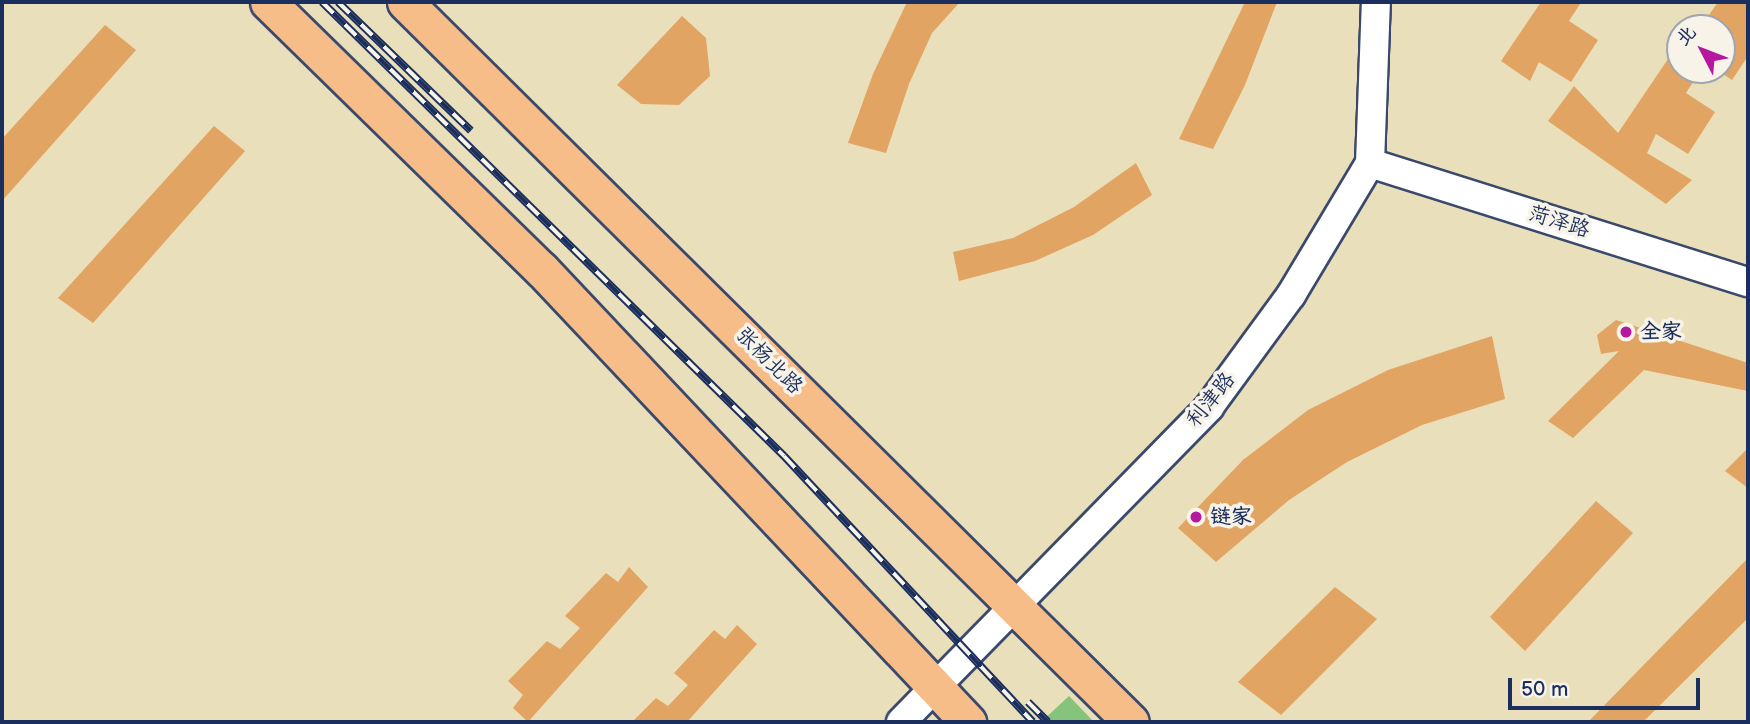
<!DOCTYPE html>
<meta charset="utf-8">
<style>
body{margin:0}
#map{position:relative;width:1750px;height:724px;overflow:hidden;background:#eadfbb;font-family:"Balsamiq Sans","LXGW WenKai TC",sans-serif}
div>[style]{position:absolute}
.green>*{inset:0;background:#86c47b}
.building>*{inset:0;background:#e1a462}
.roads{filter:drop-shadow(2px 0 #3a496c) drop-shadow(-2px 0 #3a496c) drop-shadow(0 2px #3a496c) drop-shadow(0 -2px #3a496c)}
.minor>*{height:28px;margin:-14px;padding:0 14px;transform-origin:14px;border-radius:14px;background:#fff}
.major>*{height:35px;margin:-17.5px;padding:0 17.5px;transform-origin:17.5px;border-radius:17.5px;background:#f7bd88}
.rail>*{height:8px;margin-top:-4px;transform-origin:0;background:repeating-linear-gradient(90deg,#f7f3e8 0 16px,#1b2f5e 0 32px);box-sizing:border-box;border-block:2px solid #1b2f5e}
.dots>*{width:19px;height:19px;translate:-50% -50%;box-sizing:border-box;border:4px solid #f7f3e8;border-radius:50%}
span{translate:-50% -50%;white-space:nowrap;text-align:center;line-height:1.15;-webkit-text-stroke:7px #f7f3e8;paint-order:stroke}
.street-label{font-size:21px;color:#1b2f5e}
.poi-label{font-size:21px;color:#1b2f5e;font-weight:700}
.left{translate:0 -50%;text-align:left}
.frame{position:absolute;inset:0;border:4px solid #1b2f5e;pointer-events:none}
.north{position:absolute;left:1666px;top:14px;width:70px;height:70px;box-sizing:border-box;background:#f7f3e8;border:2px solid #9fa5b1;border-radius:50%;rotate:312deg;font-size:19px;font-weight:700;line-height:28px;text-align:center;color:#1b2f5e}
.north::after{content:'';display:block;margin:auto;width:24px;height:32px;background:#b5179e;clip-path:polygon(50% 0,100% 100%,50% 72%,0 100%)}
.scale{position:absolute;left:1508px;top:678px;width:192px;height:32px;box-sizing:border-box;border:4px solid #1b2f5e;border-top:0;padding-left:9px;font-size:21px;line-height:24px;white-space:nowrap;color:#1b2f5e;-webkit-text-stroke:5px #f7f3e8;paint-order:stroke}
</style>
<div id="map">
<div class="green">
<i style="clip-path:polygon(1069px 696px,1094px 722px,1041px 722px)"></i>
</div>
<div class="building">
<i style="clip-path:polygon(907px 2px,960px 2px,932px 33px,909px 84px,886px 153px,848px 143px,873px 74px)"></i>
<i style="clip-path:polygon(1245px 2px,1277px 2px,1245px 85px,1213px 149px,1179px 139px)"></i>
<i style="clip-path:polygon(1541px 2px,1580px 4px,1569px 21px,1598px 40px,1571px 82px,1539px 62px,1530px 81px,1501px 61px)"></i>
<i style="clip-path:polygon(1718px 2px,1748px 2px,1748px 56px,1732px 80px,1717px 70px,1722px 70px,1722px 28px,1700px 28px)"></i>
<i style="clip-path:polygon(682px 16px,706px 38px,710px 76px,679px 105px,641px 104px,617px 85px)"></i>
<i style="clip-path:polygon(105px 25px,136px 50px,2px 201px,2px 139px)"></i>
<i style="clip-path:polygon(1668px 59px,1680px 70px,1697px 76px,1686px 93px,1715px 112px,1688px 154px,1656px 134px,1647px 153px,1692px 180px,1666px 204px,1548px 121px,1574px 86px,1618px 133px)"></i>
<i style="clip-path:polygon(214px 126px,245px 151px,93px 323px,58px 298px)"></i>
<i style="clip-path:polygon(1136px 163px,1152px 195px,1093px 235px,1035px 261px,959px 281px,953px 252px,1013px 238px,1074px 207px)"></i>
<i style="clip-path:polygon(1616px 320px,1748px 363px,1748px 391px,1644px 370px,1573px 438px,1548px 421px,1619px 351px,1601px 354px,1597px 335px)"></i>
<i style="clip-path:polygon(1492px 336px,1505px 399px,1422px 425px,1347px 462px,1289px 500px,1216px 562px,1178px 528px,1243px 460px,1308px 410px,1388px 370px)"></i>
<i style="clip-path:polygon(1748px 448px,1748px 488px,1725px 471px)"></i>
<i style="clip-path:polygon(1596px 501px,1633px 533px,1525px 651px,1490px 617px)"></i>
<i style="clip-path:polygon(1748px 558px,1748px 618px,1643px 722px,1588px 722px)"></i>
<i style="clip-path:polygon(629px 567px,648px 587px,528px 722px,513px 708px,523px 695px,508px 681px,547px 641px,560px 649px,580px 628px,565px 616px,606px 573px,618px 582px)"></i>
<i style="clip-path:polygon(1335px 587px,1377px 619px,1281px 715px,1238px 682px)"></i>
<i style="clip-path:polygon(737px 625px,757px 644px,687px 722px,632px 722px,656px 698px,668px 706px,688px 685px,674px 673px,714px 630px,725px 639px)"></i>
</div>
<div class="roads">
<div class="minor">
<i style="left:1370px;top:163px;width:396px;rotate:17.5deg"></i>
<i style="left:901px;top:722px;width:441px;rotate:-45.6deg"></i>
<i style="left:1209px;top:407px;width:139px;rotate:-53.8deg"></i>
<i style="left:1291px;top:295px;width:154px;rotate:-59.1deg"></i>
<i style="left:1370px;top:163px;width:161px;rotate:-87.9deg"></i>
</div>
<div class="major">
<i style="left:268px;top:2px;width:382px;rotate:44.4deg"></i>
<i style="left:541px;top:269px;width:623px;rotate:46.69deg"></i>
<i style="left:405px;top:2px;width:1022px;rotate:44.76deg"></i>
</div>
</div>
<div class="rail">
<i style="left:322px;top:2px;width:648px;rotate:44.5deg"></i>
<i style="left:784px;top:456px;width:364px;rotate:46.9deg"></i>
<i style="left:338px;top:2px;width:185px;rotate:44.1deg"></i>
<i style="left:1028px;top:702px;width:28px;rotate:45deg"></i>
</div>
<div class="dots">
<i style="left:1626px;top:332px;background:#b5179e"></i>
<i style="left:1196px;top:517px;background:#b5179e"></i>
</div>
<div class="street-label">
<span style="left:1559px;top:222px;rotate:17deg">菏泽路</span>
<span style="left:769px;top:361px;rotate:45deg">张杨北路</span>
<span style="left:1211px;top:400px;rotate:-51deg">利津路</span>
</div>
<div class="poi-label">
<span class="left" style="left:1640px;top:332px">全家</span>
<span class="left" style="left:1210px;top:517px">链家</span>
</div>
<div class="frame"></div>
<div class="north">北</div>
<div class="scale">50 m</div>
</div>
